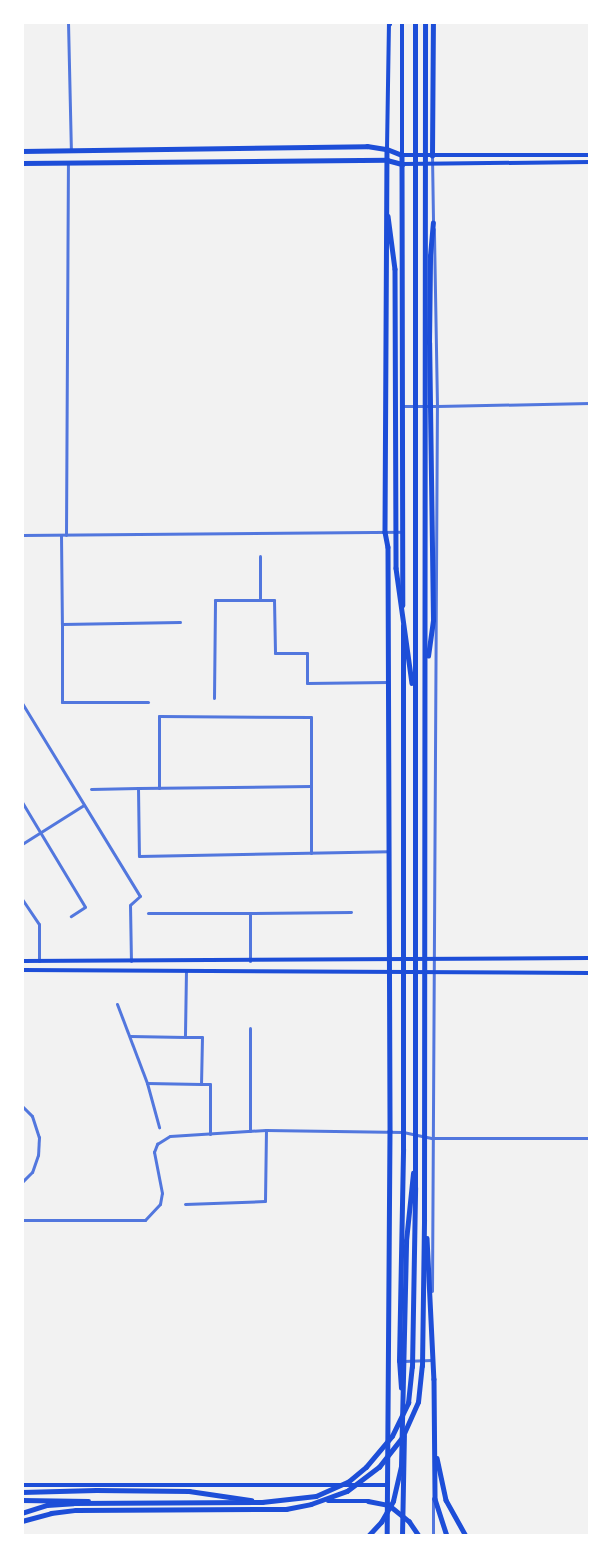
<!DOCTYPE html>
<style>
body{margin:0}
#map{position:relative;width:612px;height:1558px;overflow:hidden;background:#f2f2f2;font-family:"Crimson Pro",serif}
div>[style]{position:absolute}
.minor>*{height:3px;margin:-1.5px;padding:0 1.5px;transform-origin:1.5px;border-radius:1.5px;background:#5277de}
.tertiary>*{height:3px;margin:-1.5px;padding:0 1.5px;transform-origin:1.5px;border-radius:1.5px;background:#5277de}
.secondary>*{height:4px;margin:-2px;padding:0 2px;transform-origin:2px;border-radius:2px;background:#1d4ed8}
.primary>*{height:4.5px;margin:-2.25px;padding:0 2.25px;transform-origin:2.25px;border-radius:2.25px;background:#1d4ed8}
.trunk>*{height:4.5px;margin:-2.25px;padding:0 2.25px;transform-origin:2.25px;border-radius:2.25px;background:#1d4ed8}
span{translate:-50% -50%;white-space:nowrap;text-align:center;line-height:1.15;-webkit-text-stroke:6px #fff;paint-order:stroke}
.frame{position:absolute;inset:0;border:24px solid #fff;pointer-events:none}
</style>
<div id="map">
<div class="minor">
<i style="left:68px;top:22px;width:128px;rotate:88.7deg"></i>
<i style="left:432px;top:156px;width:67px;rotate:89.1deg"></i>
<i style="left:403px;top:406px;width:34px"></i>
<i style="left:61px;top:535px;width:89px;rotate:89.4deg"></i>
<i style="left:62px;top:624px;width:118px;rotate:-1deg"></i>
<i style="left:66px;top:535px;width:373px;rotate:-89.7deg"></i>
<i style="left:260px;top:556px;width:44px;rotate:90deg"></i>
<i style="left:62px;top:624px;width:78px;rotate:90deg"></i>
<i style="left:62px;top:702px;width:86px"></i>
<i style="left:214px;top:698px;width:98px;rotate:-89.4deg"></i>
<i style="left:215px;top:600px;width:59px"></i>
<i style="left:274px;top:600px;width:53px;rotate:88.9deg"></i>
<i style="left:275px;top:653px;width:32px"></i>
<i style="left:307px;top:653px;width:30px;rotate:90deg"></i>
<i style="left:307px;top:683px;width:81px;rotate:-0.7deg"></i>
<i style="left:22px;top:703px;width:226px;rotate:58.6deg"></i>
<i style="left:140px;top:896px;width:13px;rotate:138deg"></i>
<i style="left:130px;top:905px;width:56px;rotate:89deg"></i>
<i style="left:159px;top:788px;width:72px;rotate:-90deg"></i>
<i style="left:159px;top:716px;width:152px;rotate:0.4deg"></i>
<i style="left:311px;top:717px;width:69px;rotate:90deg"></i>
<i style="left:91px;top:789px;width:47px;rotate:-1.2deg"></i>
<i style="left:22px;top:802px;width:122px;rotate:59deg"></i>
<i style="left:85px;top:907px;width:17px;rotate:147deg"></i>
<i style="left:22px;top:844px;width:73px;rotate:-32.2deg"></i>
<i style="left:311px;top:853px;width:67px;rotate:-90deg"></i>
<i style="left:311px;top:786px;width:173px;rotate:179.3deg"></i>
<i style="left:138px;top:788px;width:68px;rotate:89.2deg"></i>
<i style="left:139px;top:856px;width:250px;rotate:-1.1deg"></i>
<i style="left:22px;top:899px;width:30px;rotate:56deg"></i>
<i style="left:39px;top:924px;width:37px;rotate:90deg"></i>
<i style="left:148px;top:913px;width:102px"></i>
<i style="left:250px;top:913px;width:48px;rotate:90deg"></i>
<i style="left:250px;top:913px;width:101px;rotate:-0.6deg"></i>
<i style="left:186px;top:970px;width:67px;rotate:90.9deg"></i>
<i style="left:185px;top:1037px;width:17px"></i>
<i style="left:202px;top:1037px;width:47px;rotate:91.2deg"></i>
<i style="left:201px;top:1084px;width:9px"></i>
<i style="left:210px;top:1084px;width:50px;rotate:90deg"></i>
<i style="left:117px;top:1004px;width:85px;rotate:69.2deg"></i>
<i style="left:147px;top:1083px;width:46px;rotate:74.7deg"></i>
<i style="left:130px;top:1036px;width:55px;rotate:1deg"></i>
<i style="left:147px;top:1083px;width:54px;rotate:1.1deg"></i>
<i style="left:22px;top:1106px;width:14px;rotate:45deg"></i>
<i style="left:32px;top:1116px;width:22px;rotate:72deg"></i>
<i style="left:39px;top:1137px;width:18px;rotate:93deg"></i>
<i style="left:38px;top:1155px;width:18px;rotate:109deg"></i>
<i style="left:32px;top:1172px;width:14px;rotate:135deg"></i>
<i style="left:250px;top:1131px;width:103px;rotate:-90deg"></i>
<i style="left:403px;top:1132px;width:30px;rotate:12deg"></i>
<i style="left:185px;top:1204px;width:80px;rotate:-2.1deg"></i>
<i style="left:265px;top:1201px;width:71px;rotate:-89.2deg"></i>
<i style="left:432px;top:1291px;width:885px;rotate:-89.68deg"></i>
<i style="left:437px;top:406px;width:177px;rotate:-91deg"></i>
<i style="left:403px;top:1361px;width:29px;rotate:-2deg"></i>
<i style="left:433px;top:1498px;width:38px;rotate:90deg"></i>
</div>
<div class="tertiary">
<i style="left:437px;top:406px;width:153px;rotate:-1.1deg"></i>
<i style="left:22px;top:535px;width:381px;rotate:-0.5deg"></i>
<i style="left:432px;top:1138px;width:158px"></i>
<i style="left:22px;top:1220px;width:123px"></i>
<i style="left:145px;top:1220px;width:22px;rotate:-47deg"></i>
<i style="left:160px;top:1204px;width:11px;rotate:-80deg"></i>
<i style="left:162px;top:1193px;width:42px;rotate:-101deg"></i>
<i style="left:154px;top:1152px;width:9px;rotate:-69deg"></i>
<i style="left:157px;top:1144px;width:15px;rotate:-32deg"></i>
<i style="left:170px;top:1136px;width:96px;rotate:-3.6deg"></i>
<i style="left:266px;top:1130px;width:137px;rotate:0.8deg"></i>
</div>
<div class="secondary">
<i style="left:402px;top:22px;width:133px;rotate:90deg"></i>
<i style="left:402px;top:155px;width:188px"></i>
<i style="left:387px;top:149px;width:126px;rotate:-89.1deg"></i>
<i style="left:402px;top:164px;width:188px;rotate:-0.6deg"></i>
<i style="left:22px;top:961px;width:568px;rotate:-0.3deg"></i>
<i style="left:22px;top:970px;width:568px;rotate:0.3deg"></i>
</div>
<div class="primary">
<i style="left:387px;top:149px;width:383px;rotate:90.3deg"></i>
<i style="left:385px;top:532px;width:15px;rotate:79deg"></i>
<i style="left:388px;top:547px;width:584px;rotate:89.8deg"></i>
<i style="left:390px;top:1131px;width:405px;rotate:90.4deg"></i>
<i style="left:22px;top:151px;width:345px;rotate:-0.8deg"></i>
<i style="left:367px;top:146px;width:20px;rotate:9deg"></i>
<i style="left:387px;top:149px;width:16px;rotate:22deg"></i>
<i style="left:402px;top:155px;width:450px;rotate:89.9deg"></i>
<i style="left:22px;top:163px;width:365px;rotate:-0.5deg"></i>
<i style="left:387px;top:160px;width:16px;rotate:15deg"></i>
<i style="left:401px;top:1388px;width:27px;rotate:-94deg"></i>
<i style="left:399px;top:1361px;width:212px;rotate:-88.9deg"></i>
<i style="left:403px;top:1149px;width:523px;rotate:-90deg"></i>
<i style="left:22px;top:1485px;width:365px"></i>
<i style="left:22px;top:1500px;width:66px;rotate:0.9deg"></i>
<i style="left:402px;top:1536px;width:100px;rotate:-88.9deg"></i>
</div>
<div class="trunk">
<i style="left:389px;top:24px;width:2px;rotate:-90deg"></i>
<i style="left:432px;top:156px;width:134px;rotate:-89.6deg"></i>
<i style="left:388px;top:216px;width:53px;rotate:82.5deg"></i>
<i style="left:395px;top:269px;width:299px;rotate:89.8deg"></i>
<i style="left:396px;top:568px;width:116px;rotate:82.1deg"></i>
<i style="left:428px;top:656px;width:36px;rotate:-82deg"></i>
<i style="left:433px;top:620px;width:277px;rotate:-90.8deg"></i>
<i style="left:429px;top:343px;width:87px;rotate:-89.3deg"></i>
<i style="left:430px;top:256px;width:33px;rotate:-85deg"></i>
<i style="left:427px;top:1238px;width:141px;rotate:87.2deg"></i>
<i style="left:434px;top:1379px;width:120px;rotate:89.5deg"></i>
<i style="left:435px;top:1499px;width:39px;rotate:72deg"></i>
<i style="left:437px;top:1458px;width:43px;rotate:77.9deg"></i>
<i style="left:446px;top:1500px;width:41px;rotate:60.9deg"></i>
<i style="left:22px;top:1492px;width:74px;rotate:-1.5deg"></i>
<i style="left:96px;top:1490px;width:93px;rotate:0.6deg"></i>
<i style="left:189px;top:1491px;width:63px;rotate:8.3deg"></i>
<i style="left:328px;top:1501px;width:40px"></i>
<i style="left:368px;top:1501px;width:21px;rotate:11deg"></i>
<i style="left:389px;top:1505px;width:26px;rotate:39deg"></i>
<i style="left:409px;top:1521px;width:18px;rotate:56deg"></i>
<i style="left:22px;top:1513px;width:26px;rotate:-18deg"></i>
<i style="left:47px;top:1505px;width:26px;rotate:-4deg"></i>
<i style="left:73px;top:1503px;width:189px;rotate:-0.3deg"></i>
<i style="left:262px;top:1502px;width:54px;rotate:-6.3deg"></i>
<i style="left:316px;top:1496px;width:35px;rotate:-24deg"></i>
<i style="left:348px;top:1482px;width:23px;rotate:-40deg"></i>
<i style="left:366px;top:1467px;width:40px;rotate:-50deg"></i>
<i style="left:392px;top:1436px;width:37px;rotate:-64deg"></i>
<i style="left:408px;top:1403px;width:36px;rotate:-84deg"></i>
<i style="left:412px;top:1367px;width:179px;rotate:-89deg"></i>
<i style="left:415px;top:1188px;width:1166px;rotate:-90deg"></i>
<i style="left:22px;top:1521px;width:30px;rotate:-15deg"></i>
<i style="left:51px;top:1513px;width:25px;rotate:-7deg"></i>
<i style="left:76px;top:1510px;width:210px;rotate:-0.3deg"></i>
<i style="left:286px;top:1509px;width:25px;rotate:-11deg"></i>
<i style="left:311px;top:1504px;width:38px;rotate:-20deg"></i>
<i style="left:347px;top:1491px;width:40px;rotate:-37deg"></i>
<i style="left:379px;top:1467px;width:37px;rotate:-52deg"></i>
<i style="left:402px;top:1438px;width:39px;rotate:-66deg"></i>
<i style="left:418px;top:1402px;width:36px;rotate:-84deg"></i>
<i style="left:422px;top:1366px;width:146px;rotate:-89.2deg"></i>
<i style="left:424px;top:1220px;width:1198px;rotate:-89.95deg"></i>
<i style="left:368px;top:1536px;width:19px;rotate:-47deg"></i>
<i style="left:381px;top:1522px;width:24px;rotate:-60deg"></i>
<i style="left:393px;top:1501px;width:36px;rotate:-77deg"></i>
<i style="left:401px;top:1466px;width:225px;rotate:-88.7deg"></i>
<i style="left:406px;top:1241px;width:68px;rotate:-84.1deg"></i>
</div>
<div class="frame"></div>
</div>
